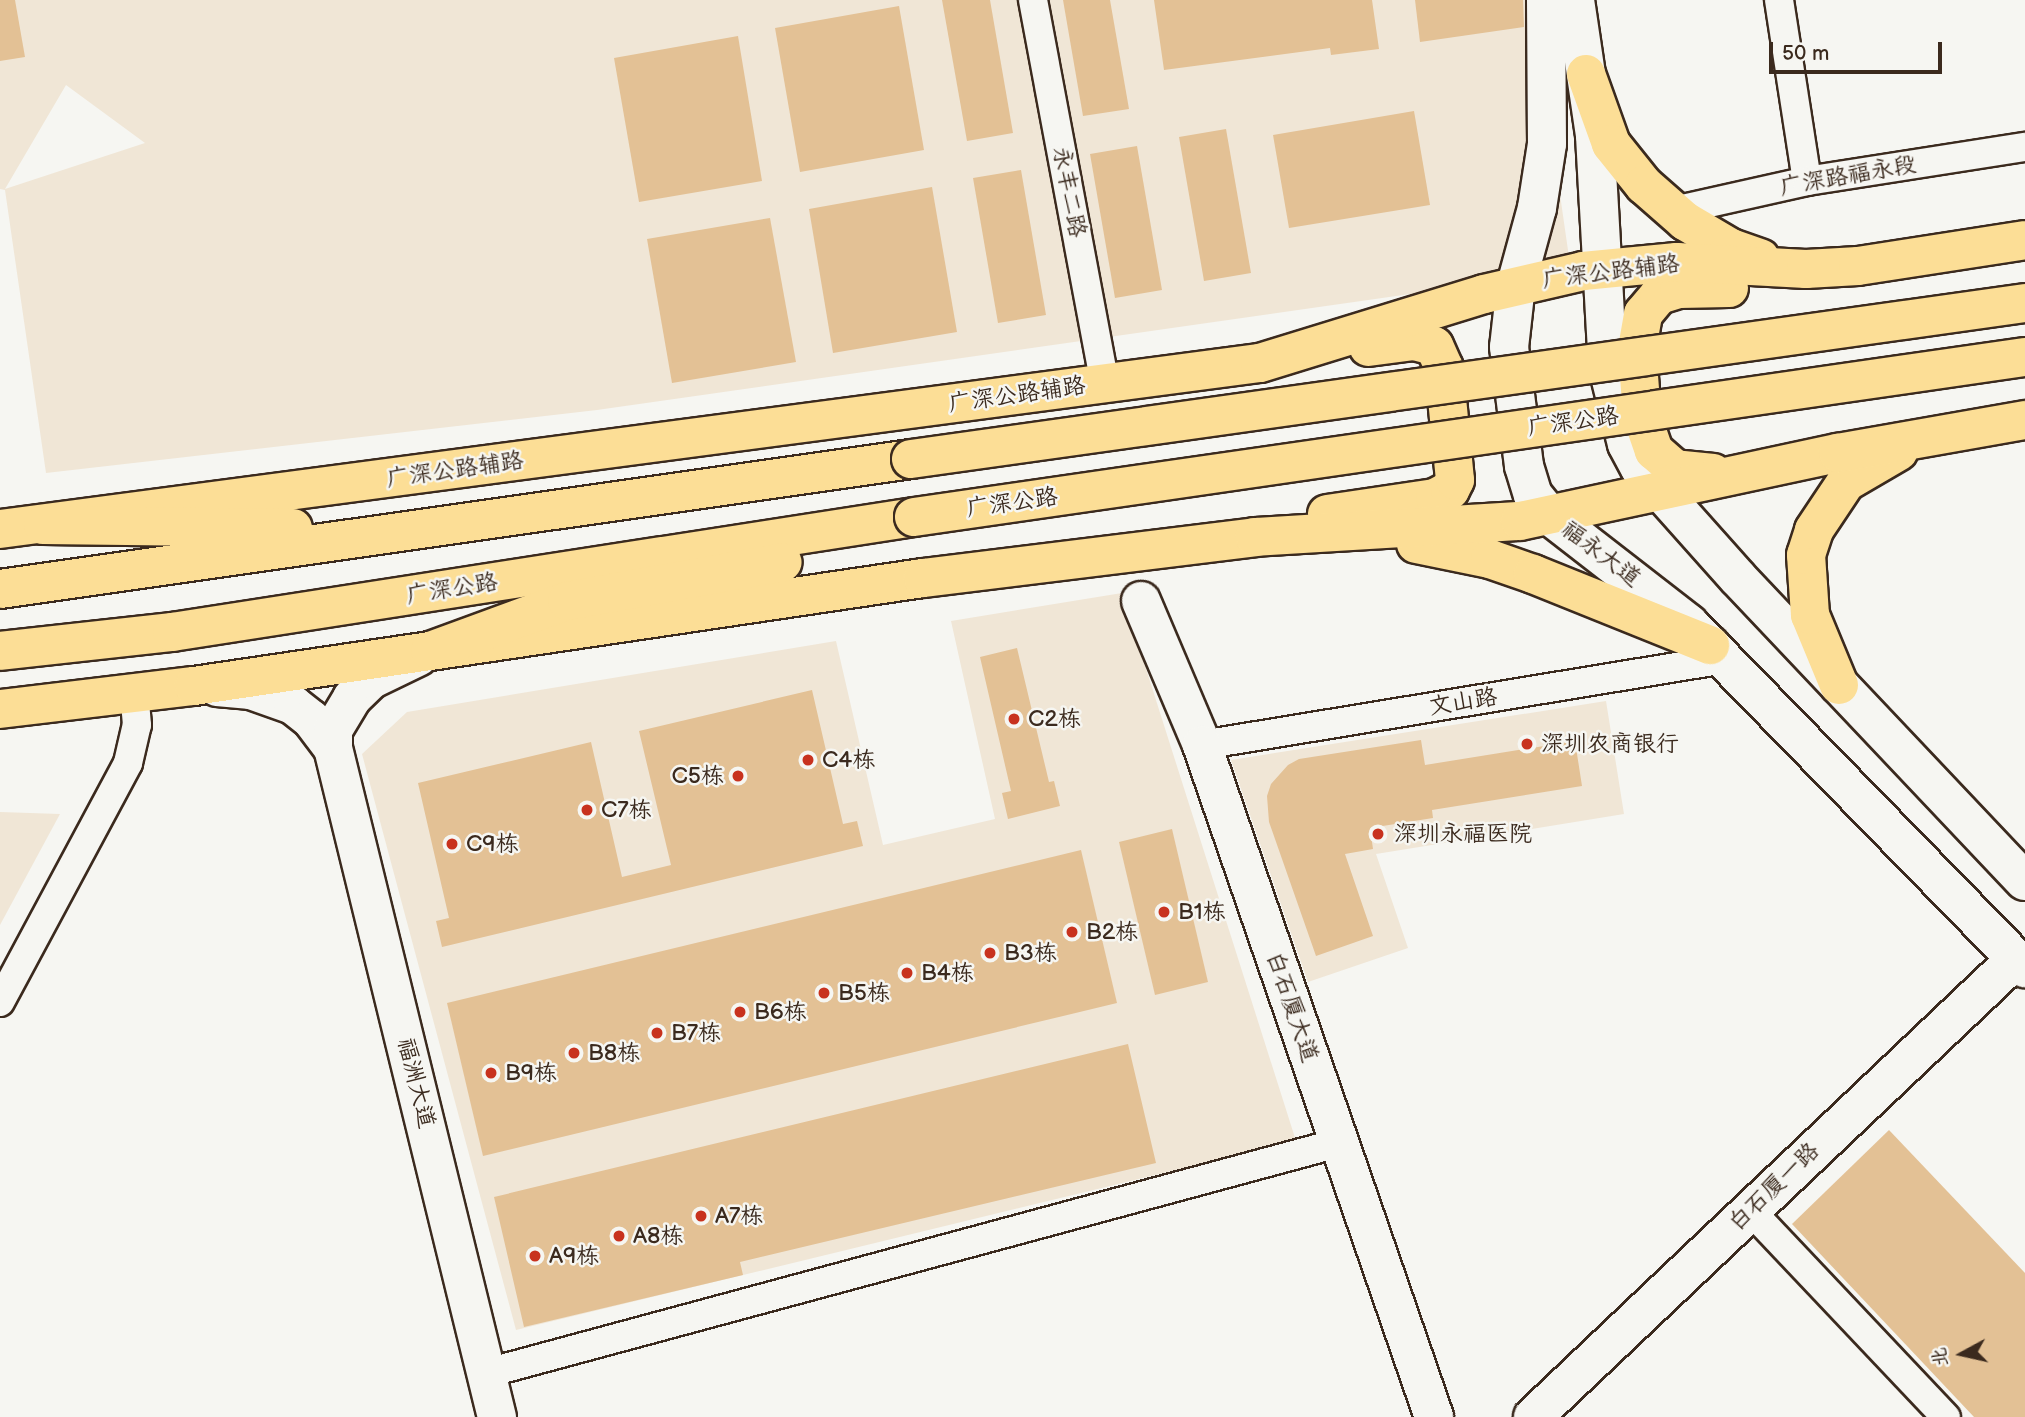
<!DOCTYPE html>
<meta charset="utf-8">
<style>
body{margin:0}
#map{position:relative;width:2025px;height:1417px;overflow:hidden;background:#f6f6f2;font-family:"Balsamiq Sans","LXGW WenKai TC",sans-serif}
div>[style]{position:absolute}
.built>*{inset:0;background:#f0e6d6}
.building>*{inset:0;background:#e3c195}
.roads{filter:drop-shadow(2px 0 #3b2a1e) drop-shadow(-2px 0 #3b2a1e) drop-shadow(0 2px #3b2a1e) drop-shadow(0 -2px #3b2a1e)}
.street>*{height:28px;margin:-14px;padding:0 14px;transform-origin:14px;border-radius:14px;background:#f6f6f2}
.secondary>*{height:38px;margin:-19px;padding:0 19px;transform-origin:19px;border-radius:19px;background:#f6f6f2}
.primary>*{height:38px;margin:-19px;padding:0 19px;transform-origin:19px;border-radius:19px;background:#fcde96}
.highway>*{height:38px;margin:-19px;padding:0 19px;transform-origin:19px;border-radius:19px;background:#fcde96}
.bridges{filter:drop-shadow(2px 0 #3b2a1e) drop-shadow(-2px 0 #3b2a1e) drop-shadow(0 2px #3b2a1e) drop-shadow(0 -2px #3b2a1e)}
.highway-bridge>*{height:38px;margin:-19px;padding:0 19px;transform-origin:19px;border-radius:19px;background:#fcde96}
.dots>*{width:19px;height:19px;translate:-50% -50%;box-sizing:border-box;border:4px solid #f6f6f2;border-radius:50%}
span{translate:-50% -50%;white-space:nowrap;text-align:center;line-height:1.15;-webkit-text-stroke:5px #f6f6f2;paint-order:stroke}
.street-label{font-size:23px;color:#3b2a1e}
.poi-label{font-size:23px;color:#3b2a1e}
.left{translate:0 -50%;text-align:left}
.right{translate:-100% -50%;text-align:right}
.north{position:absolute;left:1927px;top:1319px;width:70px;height:70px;-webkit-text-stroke:5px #f6f6f2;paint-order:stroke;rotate:262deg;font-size:19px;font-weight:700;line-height:28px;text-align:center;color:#3b2a1e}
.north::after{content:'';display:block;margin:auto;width:24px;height:32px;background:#3b2a1e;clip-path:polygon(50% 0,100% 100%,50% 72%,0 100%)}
.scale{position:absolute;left:1769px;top:42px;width:173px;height:32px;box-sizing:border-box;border:4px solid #3b2a1e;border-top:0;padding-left:9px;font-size:21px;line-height:24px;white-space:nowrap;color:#3b2a1e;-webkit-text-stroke:5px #f6f6f2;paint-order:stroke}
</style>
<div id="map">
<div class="built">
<i style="clip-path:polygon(evenodd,0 0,1532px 0,1571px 271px,597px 410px,46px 473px,5px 190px,0 189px,0 0,66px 85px,145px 143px,5px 189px,66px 85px)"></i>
<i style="clip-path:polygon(1122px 593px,1296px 1141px,516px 1330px,362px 754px,407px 712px,836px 641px,883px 845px,995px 819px,951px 621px)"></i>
<i style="clip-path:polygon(1606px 701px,1624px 814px,1376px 854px,1408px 948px,1308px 982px,1231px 760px)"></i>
<i style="clip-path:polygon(0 812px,60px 814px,0 925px)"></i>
</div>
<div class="building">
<i style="clip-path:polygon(0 0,15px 0,25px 57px,0 61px)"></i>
<i style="clip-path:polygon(942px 0,990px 0,1013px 133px,967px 141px)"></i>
<i style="clip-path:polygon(1063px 0,1110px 0,1129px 109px,1083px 116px)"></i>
<i style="clip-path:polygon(1154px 0,1372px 0,1379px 49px,1331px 55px,1330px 48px,1164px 70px)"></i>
<i style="clip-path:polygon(1415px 0,1523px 0,1524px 27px,1420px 42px)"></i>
<i style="clip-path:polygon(899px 6px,924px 150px,800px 172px,775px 28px)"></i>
<i style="clip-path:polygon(738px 36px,762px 181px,639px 202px,614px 58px)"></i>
<i style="clip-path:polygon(1414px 111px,1430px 205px,1289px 228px,1273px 135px)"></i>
<i style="clip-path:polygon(1226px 129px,1251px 273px,1204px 281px,1179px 137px)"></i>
<i style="clip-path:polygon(1137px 146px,1162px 290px,1115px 298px,1090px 154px)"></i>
<i style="clip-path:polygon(1021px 170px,1046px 315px,998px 323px,973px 178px)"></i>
<i style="clip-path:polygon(932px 187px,957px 332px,833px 353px,809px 209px)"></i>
<i style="clip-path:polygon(770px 218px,796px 362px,672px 383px,647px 239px)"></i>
<i style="clip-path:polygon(1017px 648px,1049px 782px,1054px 781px,1060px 806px,1008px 819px,1002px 793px,1011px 791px,980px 657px)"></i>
<i style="clip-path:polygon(812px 690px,843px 824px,857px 821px,863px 846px,442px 947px,436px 921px,449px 918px,418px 783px,591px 742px,622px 877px,671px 865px,639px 731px)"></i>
<i style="clip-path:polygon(1421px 740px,1425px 765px,1575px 741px,1582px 786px,1432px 810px,1433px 818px,1370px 828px,1373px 849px,1345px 854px,1373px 936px,1316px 956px,1269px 822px,1267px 796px,1271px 784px,1288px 765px,1299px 759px)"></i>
<i style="clip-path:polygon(1172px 829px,1208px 982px,1155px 995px,1119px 842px)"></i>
<i style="clip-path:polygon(1081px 850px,1117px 1003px,483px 1156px,447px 1003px)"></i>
<i style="clip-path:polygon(1128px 1044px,1156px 1163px,740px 1262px,743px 1275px,524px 1327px,494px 1197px)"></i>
<i style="clip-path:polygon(1889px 1130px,2025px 1273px,2025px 1417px,1974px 1417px,1792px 1224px)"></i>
</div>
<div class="roads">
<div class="street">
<i style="left:1033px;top:0;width:391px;rotate:79.4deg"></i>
<i style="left:1779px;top:0;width:183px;rotate:81.2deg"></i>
<i style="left:1673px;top:211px;width:137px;rotate:-12.6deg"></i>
<i style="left:1807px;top:181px;width:221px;rotate:-8.9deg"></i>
<i style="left:1202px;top:745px;width:530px;rotate:-9.34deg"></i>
<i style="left:0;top:1002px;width:271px;rotate:-61.8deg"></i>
<i style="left:128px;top:763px;width:39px;rotate:-77deg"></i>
<i style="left:137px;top:725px;width:32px;rotate:-95deg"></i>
<i style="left:1750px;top:1210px;width:285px;rotate:46.6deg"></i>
<i style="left:487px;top:1373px;width:882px;rotate:-15.12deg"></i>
</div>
<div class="secondary">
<i style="left:1546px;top:0;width:144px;rotate:89.6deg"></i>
<i style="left:1547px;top:144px;width:65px;rotate:98.9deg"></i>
<i style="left:1537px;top:208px;width:80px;rotate:105.3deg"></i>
<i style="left:1516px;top:285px;width:62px;rotate:96.4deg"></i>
<i style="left:1509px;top:347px;width:120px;rotate:82.8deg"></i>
<i style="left:1524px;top:466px;width:30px;rotate:73deg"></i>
<i style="left:1533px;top:495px;width:27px;rotate:51deg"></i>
<i style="left:1550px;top:516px;width:176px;rotate:37.8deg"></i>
<i style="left:1689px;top:624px;width:481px;rotate:45.7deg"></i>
<i style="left:1575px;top:0;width:137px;rotate:81.6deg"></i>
<i style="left:1595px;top:136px;width:232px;rotate:86.8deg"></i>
<i style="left:1608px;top:368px;width:78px;rotate:76deg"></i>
<i style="left:1627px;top:444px;width:27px;rotate:62deg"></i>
<i style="left:1640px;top:468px;width:147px;rotate:48.3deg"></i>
<i style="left:1738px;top:578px;width:417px;rotate:46.6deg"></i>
<i style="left:1141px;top:601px;width:156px;rotate:67deg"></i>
<i style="left:1202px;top:745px;width:711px;rotate:70.95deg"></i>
<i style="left:217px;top:687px;width:34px;rotate:5deg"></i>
<i style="left:251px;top:690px;width:45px;rotate:19.7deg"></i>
<i style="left:293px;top:705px;width:23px;rotate:38deg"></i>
<i style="left:311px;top:719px;width:36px;rotate:53deg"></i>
<i style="left:333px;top:748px;width:689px;rotate:76.23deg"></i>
<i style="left:333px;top:748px;width:18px;rotate:-90deg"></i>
<i style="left:333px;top:730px;width:37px;rotate:-59deg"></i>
<i style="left:352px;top:698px;width:28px;rotate:-44deg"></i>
<i style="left:372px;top:679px;width:51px;rotate:-25.6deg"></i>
<i style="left:1533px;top:1417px;width:666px;rotate:-43.48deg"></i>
</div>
<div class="primary">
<i style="left:1586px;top:74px;width:74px;rotate:70.3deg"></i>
<i style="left:1611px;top:144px;width:53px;rotate:51.2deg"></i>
<i style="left:1644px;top:185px;width:55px;rotate:41.3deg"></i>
<i style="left:1685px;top:221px;width:53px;rotate:30.4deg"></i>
<i style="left:1731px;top:248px;width:31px;rotate:19deg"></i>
<i style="left:1713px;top:473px;width:38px;rotate:-174deg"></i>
<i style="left:1675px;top:469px;width:28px;rotate:-139deg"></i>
<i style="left:1654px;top:451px;width:37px;rotate:-109deg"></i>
<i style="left:1642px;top:416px;width:67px;rotate:-94.3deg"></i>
<i style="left:1637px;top:349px;width:36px;rotate:-80deg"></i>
<i style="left:1643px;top:314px;width:25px;rotate:-50deg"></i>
<i style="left:1659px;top:295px;width:21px;rotate:-17deg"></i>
<i style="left:1679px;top:289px;width:50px;rotate:-1.1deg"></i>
<i style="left:1327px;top:514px;width:109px;rotate:-8.4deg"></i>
<i style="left:1435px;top:498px;width:17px;rotate:-28deg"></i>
<i style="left:1450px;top:490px;width:11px;rotate:-63deg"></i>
<i style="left:1455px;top:480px;width:113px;rotate:-95.6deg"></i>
<i style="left:1444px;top:368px;width:24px;rotate:-114deg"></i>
<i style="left:1434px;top:346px;width:21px;rotate:-166deg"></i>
<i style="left:1414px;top:341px;width:46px;rotate:172.6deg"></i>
<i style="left:0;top:529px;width:1271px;rotate:-7.51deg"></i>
<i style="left:1260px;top:363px;width:234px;rotate:-17.1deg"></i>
<i style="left:1484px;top:294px;width:102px;rotate:-13.1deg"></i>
<i style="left:1583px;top:271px;width:94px;rotate:-5.5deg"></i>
<i style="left:1677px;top:262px;width:129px;rotate:3.1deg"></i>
<i style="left:1806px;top:269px;width:52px;rotate:-3.3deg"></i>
<i style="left:1858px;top:266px;width:169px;rotate:-8.8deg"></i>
<i style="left:1416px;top:544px;width:76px;rotate:11.5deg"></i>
<i style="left:1490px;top:559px;width:46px;rotate:19.2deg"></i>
<i style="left:1533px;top:574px;width:191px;rotate:21.9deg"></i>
<i style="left:1839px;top:685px;width:76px;rotate:-112.5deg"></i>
<i style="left:1810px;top:615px;width:60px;rotate:-93.8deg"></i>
<i style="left:1806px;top:555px;width:26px;rotate:-72deg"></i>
<i style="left:1814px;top:530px;width:58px;rotate:-56.3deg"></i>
<i style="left:1846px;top:482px;width:61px;rotate:-30.3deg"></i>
<i style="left:0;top:709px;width:195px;rotate:-6.8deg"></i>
<i style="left:194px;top:686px;width:737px;rotate:-8.43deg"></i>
<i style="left:923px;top:578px;width:335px;rotate:-7deg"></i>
<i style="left:1255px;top:537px;width:265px;rotate:-3.5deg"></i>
<i style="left:1520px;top:521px;width:325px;rotate:-12.1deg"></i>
<i style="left:1838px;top:453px;width:190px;rotate:-10deg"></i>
</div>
<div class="highway">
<i style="left:43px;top:525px;width:250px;rotate:0.7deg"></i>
<i style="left:0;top:589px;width:920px;rotate:-8.12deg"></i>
<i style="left:0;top:651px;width:173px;rotate:-6.3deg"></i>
<i style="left:172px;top:632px;width:751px;rotate:-8.81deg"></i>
<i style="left:430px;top:651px;width:146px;rotate:-20.1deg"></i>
<i style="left:567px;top:601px;width:219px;rotate:-10.2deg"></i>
</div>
</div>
<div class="bridges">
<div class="highway-bridge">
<i style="left:911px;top:459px;width:1125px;rotate:-7.97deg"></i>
<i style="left:914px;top:517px;width:1122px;rotate:-8.2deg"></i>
</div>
</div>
<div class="dots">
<i style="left:1014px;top:719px;background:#c8321e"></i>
<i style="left:1527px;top:744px;background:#c8321e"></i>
<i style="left:808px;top:760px;background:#c8321e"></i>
<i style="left:738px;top:776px;background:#c8321e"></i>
<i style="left:587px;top:810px;background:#c8321e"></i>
<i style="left:1378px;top:834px;background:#c8321e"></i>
<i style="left:452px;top:844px;background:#c8321e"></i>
<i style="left:1164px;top:912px;background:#c8321e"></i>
<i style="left:1072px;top:932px;background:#c8321e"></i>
<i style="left:990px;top:953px;background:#c8321e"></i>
<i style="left:907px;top:973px;background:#c8321e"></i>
<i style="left:824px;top:993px;background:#c8321e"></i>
<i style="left:740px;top:1012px;background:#c8321e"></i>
<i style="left:657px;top:1033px;background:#c8321e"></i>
<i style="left:574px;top:1053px;background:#c8321e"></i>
<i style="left:491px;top:1073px;background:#c8321e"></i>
<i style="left:701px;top:1216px;background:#c8321e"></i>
<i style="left:619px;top:1236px;background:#c8321e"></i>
<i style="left:535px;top:1256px;background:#c8321e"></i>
</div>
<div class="street-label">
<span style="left:1848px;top:176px;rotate:-10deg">广深路福永段</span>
<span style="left:1069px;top:192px;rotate:79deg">永丰二路</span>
<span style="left:1611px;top:272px;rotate:-7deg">广深公路辅路</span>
<span style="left:1017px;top:395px;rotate:-8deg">广深公路辅路</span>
<span style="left:1573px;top:422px;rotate:-8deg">广深公路</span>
<span style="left:455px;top:470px;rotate:-8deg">广深公路辅路</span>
<span style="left:1012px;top:503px;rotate:-8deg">广深公路</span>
<span style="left:1601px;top:554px;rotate:37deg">福永大道</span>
<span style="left:452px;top:589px;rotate:-9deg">广深公路</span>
<span style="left:1463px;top:702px;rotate:-9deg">文山路</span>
<span style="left:1292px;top:1007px;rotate:71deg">白石厦大道</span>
<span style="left:416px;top:1083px;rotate:76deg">福洲大道</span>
<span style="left:1774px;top:1187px;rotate:-44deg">白石厦一路</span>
</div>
<div class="poi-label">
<span class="left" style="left:1028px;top:719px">C2栋</span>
<span class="left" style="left:1541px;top:744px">深圳农商银行</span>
<span class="left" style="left:822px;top:760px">C4栋</span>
<span class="right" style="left:724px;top:776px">C5栋</span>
<span class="left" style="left:601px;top:810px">C7栋</span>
<span class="left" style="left:1394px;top:834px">深圳永福医院</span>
<span class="left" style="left:466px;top:844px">C9栋</span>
<span class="left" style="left:1178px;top:912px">B1栋</span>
<span class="left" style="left:1086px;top:932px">B2栋</span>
<span class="left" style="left:1004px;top:953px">B3栋</span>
<span class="left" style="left:921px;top:973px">B4栋</span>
<span class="left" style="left:838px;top:993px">B5栋</span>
<span class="left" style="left:754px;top:1012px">B6栋</span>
<span class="left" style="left:671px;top:1033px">B7栋</span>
<span class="left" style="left:588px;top:1053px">B8栋</span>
<span class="left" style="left:505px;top:1073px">B9栋</span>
<span class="left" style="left:715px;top:1216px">A7栋</span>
<span class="left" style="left:633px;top:1236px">A8栋</span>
<span class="left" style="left:549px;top:1256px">A9栋</span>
</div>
<div class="north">北</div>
<div class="scale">50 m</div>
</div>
